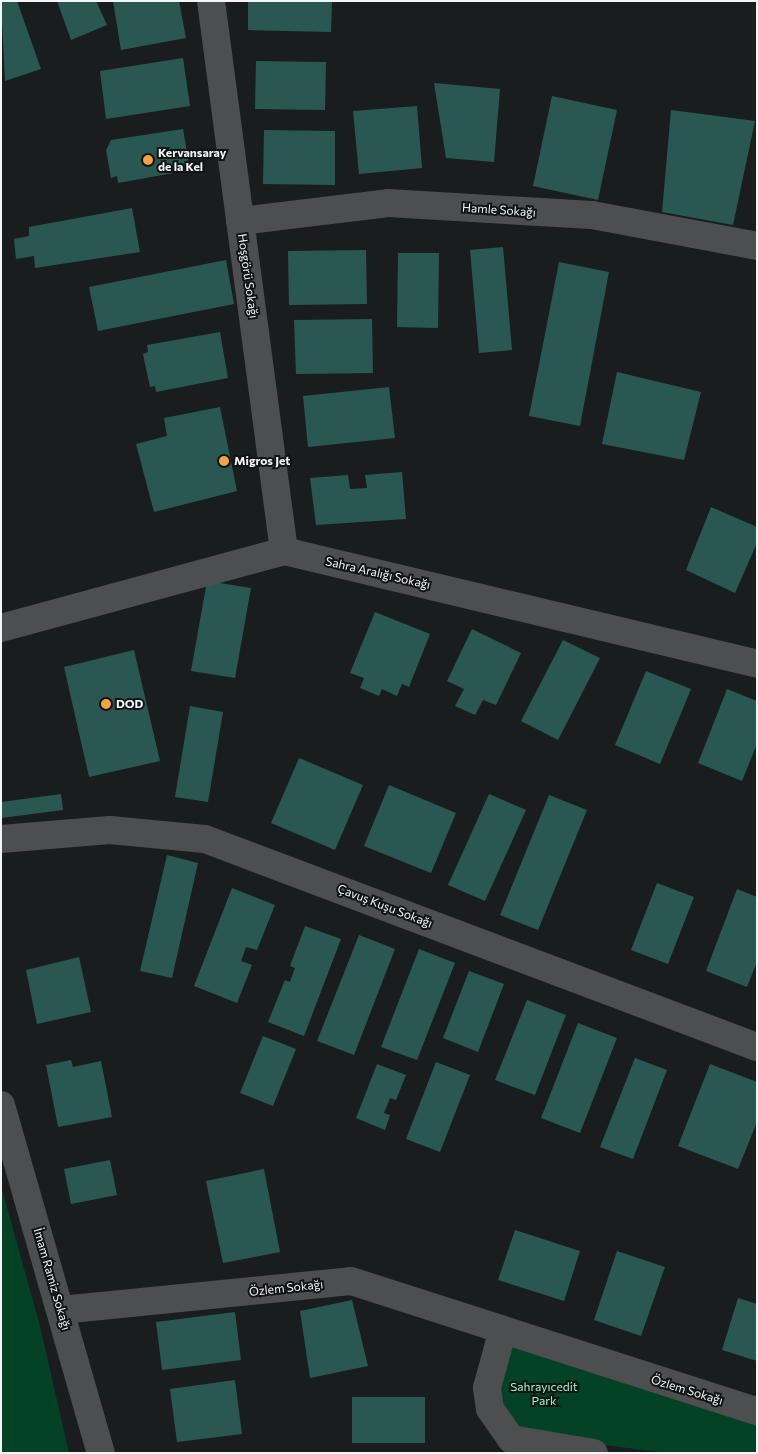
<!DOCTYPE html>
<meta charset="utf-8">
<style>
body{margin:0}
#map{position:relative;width:758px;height:1454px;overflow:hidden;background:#1a1d1e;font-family:Commissioner,sans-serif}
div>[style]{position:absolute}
.green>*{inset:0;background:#044226}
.building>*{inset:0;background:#295853}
.minor>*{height:28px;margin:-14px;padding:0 14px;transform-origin:14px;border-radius:14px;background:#4d4e4f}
.dots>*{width:14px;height:14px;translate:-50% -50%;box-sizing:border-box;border:2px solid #111414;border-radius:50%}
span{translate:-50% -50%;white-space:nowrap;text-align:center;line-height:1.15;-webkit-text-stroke:4px #111414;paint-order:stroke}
.poi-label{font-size:12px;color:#f3f5f6;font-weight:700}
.left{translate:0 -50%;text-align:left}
.street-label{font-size:12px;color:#f3f5f6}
.park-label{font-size:12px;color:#95fbc0}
.frame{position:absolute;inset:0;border:2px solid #f3f5f6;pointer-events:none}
</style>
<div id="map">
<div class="green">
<i style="clip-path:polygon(1px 1186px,40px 1326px,69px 1453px,1px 1453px)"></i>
<i style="clip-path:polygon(509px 1338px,757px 1415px,757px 1453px,668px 1453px,515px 1434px,496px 1389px)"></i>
</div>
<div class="building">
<i style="clip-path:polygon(1px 1px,17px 1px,41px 69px,5px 81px)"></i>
<i style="clip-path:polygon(57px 1px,96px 1px,107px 25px,71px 40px)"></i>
<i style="clip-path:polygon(113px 1px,179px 1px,186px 38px,121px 50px)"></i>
<i style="clip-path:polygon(248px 1px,332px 1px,331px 32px,248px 30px)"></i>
<i style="clip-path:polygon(183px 58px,190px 106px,106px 119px,100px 71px)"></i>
<i style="clip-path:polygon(256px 61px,326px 62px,325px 110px,255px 109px)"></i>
<i style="clip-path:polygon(434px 83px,500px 89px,494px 162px,446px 158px)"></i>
<i style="clip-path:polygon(552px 96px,617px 110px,598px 200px,533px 186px)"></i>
<i style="clip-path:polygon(417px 106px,422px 168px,359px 174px,353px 111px)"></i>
<i style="clip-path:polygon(671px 110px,755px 121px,733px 225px,662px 212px)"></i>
<i style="clip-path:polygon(183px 129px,190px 170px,118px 183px,117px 176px,111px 178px,106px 150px,111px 140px)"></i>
<i style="clip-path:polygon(264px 130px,335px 131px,335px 185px,263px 184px)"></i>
<i style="clip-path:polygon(132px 208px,140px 252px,35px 268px,34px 256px,16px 259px,14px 239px,29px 236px,29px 227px)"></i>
<i style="clip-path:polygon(503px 247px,512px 350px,479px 353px,470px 250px)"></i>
<i style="clip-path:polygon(366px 250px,367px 304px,289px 305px,288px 251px)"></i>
<i style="clip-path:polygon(398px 253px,439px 253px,438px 328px,397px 327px)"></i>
<i style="clip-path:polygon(226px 260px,234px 304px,98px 331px,89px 287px)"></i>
<i style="clip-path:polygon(559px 262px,609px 272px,580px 426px,529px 416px)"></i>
<i style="clip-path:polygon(372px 319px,373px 373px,296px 374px,294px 320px)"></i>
<i style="clip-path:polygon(220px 332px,228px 378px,156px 392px,155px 386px,150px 387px,143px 354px,148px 352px,147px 345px)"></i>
<i style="clip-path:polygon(617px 372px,701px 392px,684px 460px,602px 444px)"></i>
<i style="clip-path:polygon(389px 387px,395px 438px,308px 447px,303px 396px)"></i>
<i style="clip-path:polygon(220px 407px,237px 491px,154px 512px,136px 444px,167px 436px,164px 418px)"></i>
<i style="clip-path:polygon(402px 472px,406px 519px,316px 525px,310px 478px,348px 475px,350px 489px,367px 488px,365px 475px)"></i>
<i style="clip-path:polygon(711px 507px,757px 527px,757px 543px,735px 593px,686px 570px)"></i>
<i style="clip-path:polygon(207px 581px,251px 588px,235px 678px,191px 671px)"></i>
<i style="clip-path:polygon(375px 612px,430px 634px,409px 687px,402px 684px,397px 696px,382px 689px,379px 696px,360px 688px,364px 678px,350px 673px)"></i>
<i style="clip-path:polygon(472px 629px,521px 653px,496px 705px,483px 700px,475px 715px,455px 706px,464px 689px,447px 681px)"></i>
<i style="clip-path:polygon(563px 640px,600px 658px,558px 740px,521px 721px)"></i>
<i style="clip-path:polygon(134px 650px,160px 761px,89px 777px,64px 667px)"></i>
<i style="clip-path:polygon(646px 671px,691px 689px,660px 764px,615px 745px)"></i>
<i style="clip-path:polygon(727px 689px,757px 701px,757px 744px,742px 781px,698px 763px)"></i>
<i style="clip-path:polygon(190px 706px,223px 712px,208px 802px,175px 797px)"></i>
<i style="clip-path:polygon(299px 758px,363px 785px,335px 850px,271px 823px)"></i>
<i style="clip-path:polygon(389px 785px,456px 813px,431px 873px,364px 846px)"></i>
<i style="clip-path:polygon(61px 794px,63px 810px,1px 818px,1px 802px)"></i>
<i style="clip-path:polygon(489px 794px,526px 810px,485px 901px,448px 885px)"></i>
<i style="clip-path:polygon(549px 795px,587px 810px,538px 930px,500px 915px)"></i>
<i style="clip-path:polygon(167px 855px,198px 863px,172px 978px,140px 971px)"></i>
<i style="clip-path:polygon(657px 883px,694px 897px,668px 964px,631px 950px)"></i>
<i style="clip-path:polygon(232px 888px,275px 905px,257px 950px,246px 947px,241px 961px,252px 965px,237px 1003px,194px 986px)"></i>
<i style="clip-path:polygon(737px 889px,757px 897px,757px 962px,747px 987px,706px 971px)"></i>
<i style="clip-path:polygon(305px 926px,341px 939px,304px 1036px,268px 1022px,285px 980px,290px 982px,295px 968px,290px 966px)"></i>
<i style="clip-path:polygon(359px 935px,395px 949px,354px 1055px,317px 1041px)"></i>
<i style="clip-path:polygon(419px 949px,455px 963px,417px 1060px,381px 1047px)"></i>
<i style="clip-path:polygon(79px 957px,91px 1012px,37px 1024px,26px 970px)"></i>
<i style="clip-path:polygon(469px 971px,504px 984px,478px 1052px,443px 1038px)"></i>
<i style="clip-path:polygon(527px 1000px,566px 1015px,535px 1095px,495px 1080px)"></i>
<i style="clip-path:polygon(578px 1023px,617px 1038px,580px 1133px,541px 1118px)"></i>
<i style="clip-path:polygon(263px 1036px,296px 1049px,273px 1106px,240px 1093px)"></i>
<i style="clip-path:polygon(635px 1058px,667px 1070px,633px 1159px,600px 1147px)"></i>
<i style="clip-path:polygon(71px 1060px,73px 1067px,101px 1061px,112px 1117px,58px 1127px,46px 1065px)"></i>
<i style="clip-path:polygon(436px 1062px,470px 1075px,440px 1152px,406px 1139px)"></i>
<i style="clip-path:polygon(377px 1064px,406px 1075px,396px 1100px,390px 1098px,384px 1113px,390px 1115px,385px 1130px,356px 1118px)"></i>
<i style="clip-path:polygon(710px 1064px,757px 1082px,757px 1122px,738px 1169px,678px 1146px)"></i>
<i style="clip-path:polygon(110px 1160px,117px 1195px,71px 1204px,64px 1169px)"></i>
<i style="clip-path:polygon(264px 1169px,280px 1252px,223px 1263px,206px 1181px)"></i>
<i style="clip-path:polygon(515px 1230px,580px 1251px,564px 1301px,498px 1280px)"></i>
<i style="clip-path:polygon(617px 1251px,665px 1267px,641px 1336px,594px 1320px)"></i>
<i style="clip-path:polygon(738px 1298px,757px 1304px,757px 1361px,722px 1350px)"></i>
<i style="clip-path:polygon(352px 1300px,368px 1366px,310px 1378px,300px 1311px)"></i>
<i style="clip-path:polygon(235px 1312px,241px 1360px,162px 1370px,156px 1322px)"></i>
<i style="clip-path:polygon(235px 1380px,242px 1434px,177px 1442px,170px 1389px)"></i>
<i style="clip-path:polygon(352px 1397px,425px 1397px,425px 1443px,352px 1443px)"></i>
</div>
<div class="minor">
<i style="left:211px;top:1px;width:555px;rotate:82.44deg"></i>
<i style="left:240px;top:221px;width:149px;rotate:-6.9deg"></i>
<i style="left:388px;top:203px;width:204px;rotate:3.4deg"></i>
<i style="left:592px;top:215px;width:168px;rotate:10.6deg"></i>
<i style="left:1px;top:628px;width:293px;rotate:-15.2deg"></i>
<i style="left:284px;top:551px;width:486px;rotate:13.4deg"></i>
<i style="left:1px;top:839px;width:109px;rotate:-4.7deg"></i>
<i style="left:110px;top:830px;width:95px;rotate:5.4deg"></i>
<i style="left:205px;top:839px;width:590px;rotate:20.65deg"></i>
<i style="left:1px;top:1105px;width:362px;rotate:74deg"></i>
<i style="left:61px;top:1310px;width:291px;rotate:-5.7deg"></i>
<i style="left:351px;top:1281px;width:426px;rotate:17.8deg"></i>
<i style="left:502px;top:1333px;width:57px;rotate:105.3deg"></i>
<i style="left:487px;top:1388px;width:21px;rotate:82deg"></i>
<i style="left:490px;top:1409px;width:37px;rotate:55deg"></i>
<i style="left:511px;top:1439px;width:84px;rotate:9.6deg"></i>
</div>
<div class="dots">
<i style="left:148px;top:160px;background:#f5a346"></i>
<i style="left:224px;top:461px;background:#f5a346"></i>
<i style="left:106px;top:704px;background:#f5a346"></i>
</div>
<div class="poi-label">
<span class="left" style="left:158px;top:160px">Kervansaray<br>de la Kel</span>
<span class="left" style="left:234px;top:461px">Migros Jet</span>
<span class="left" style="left:116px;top:704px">DOD</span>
</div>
<div class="street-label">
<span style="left:499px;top:210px;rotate:4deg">Hamle Sokağı</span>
<span style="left:248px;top:276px;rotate:82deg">Hoşgörü Sokağı</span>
<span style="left:378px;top:573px;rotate:13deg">Sahra Aralığı Sokağı</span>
<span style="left:385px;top:906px;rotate:21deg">Çavuş Kuşu Sokağı</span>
<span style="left:52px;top:1279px;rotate:74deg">İmam Ramiz Sokağı</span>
<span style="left:286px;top:1288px;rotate:-6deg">Özlem Sokağı</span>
<span style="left:687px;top:1390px;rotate:17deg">Özlem Sokağı</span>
</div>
<div class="park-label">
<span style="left:544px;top:1394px">Sahrayıcedit<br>Park</span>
</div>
<div class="frame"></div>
</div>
